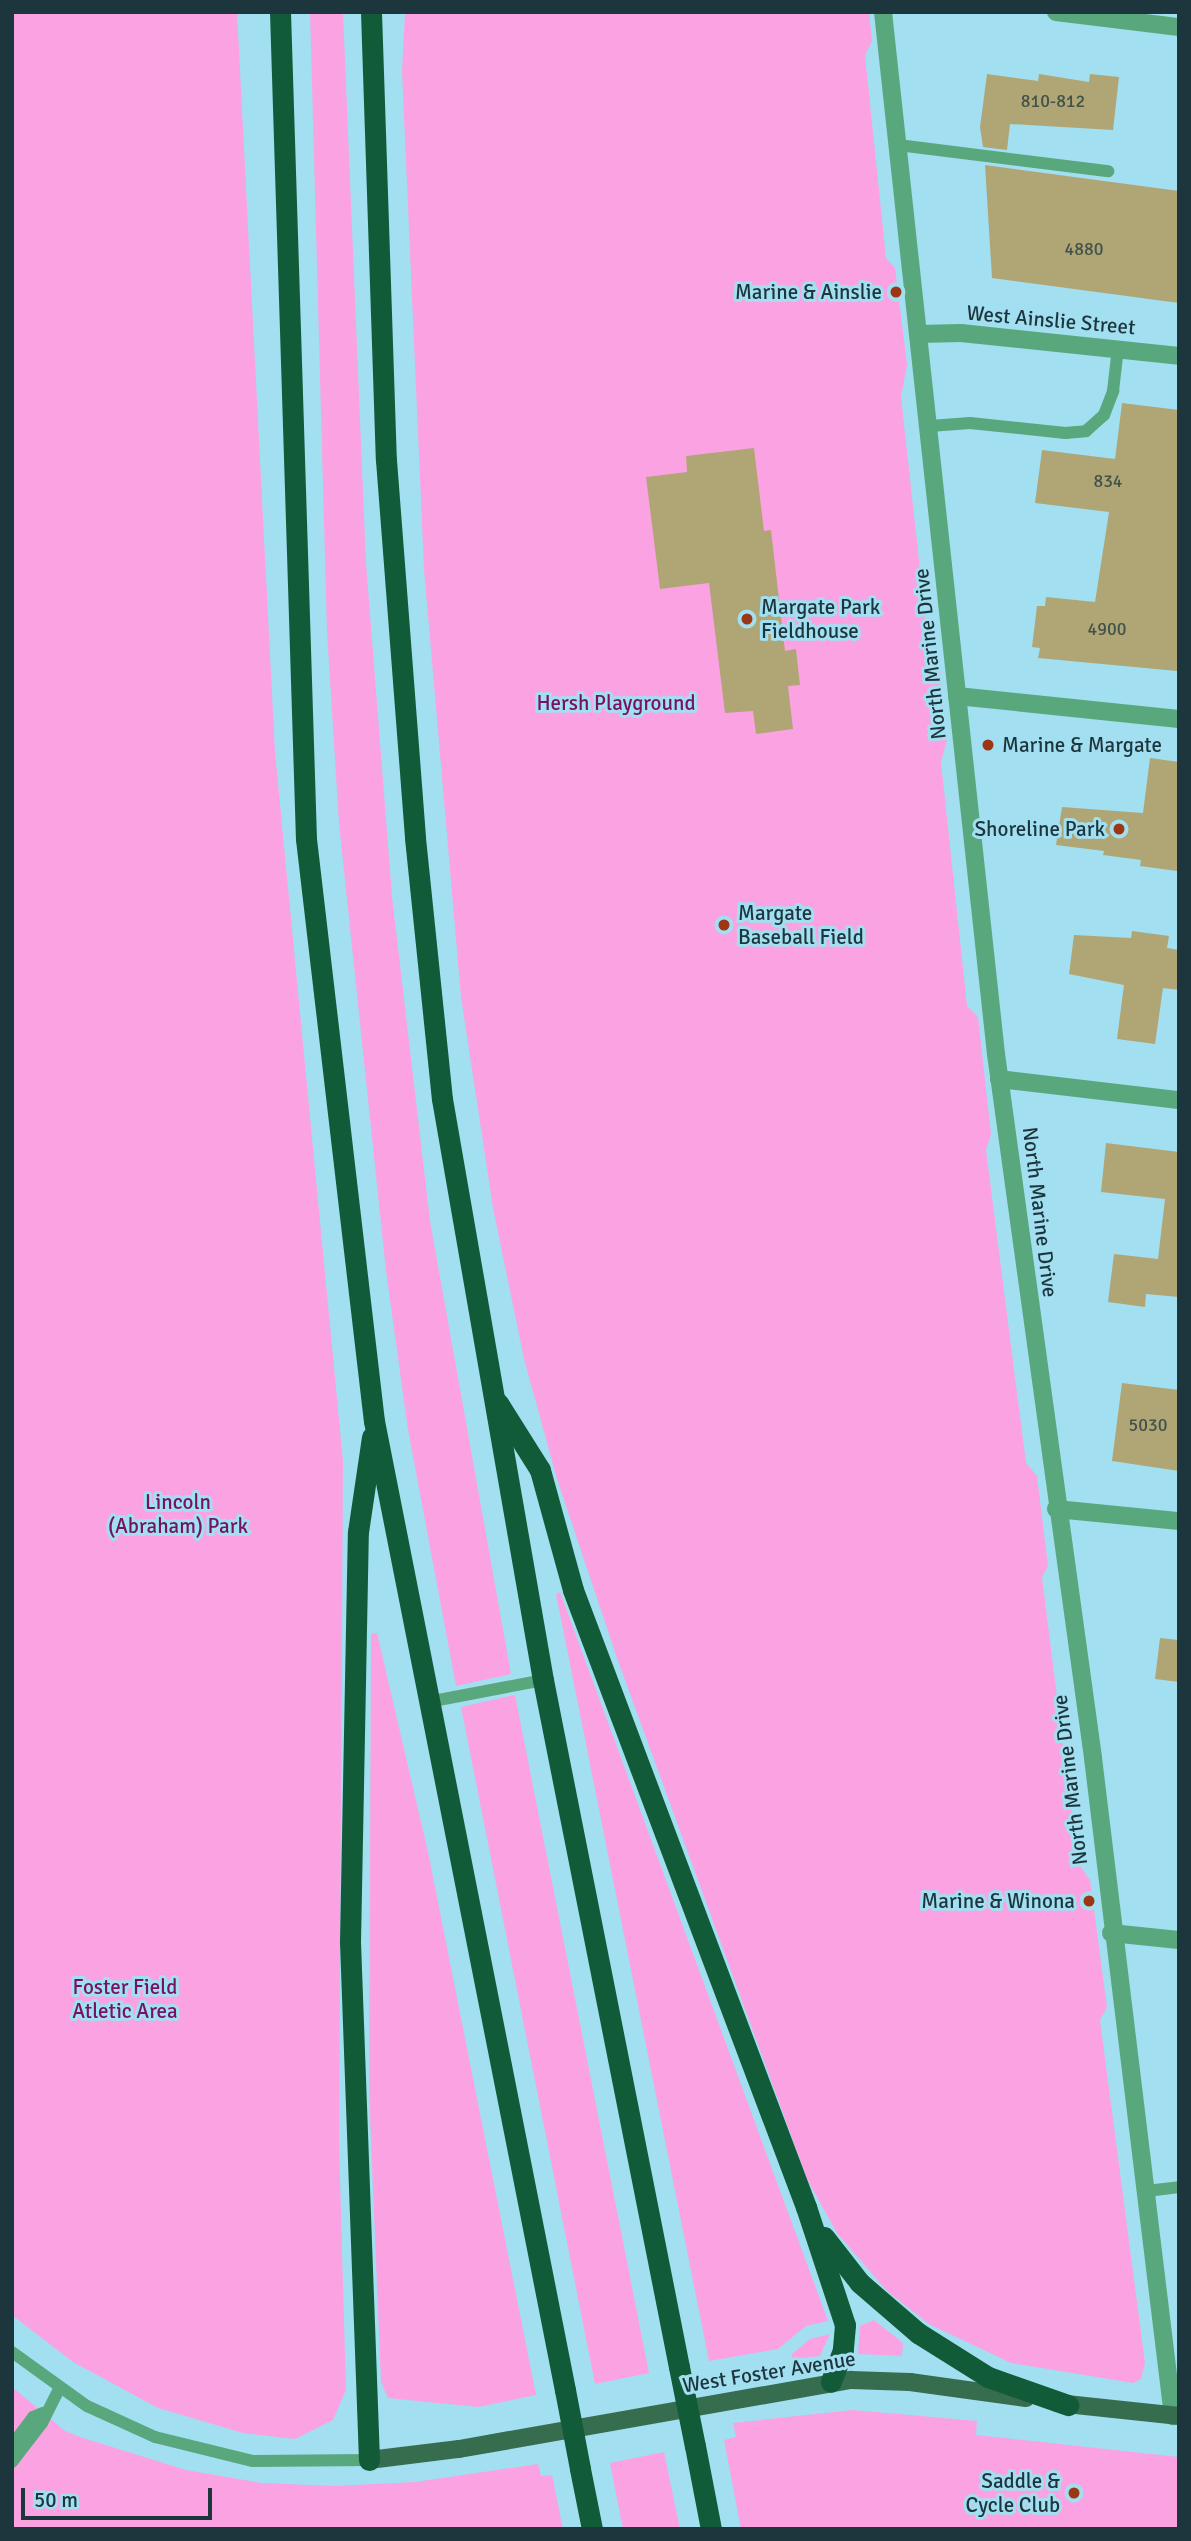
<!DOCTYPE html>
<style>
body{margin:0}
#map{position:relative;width:1191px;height:2541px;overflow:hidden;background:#a2dff1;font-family:Signika,sans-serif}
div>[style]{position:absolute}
.green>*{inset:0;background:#fba3e2}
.building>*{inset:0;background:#b0a675}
.service>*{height:12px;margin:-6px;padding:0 6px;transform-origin:6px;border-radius:6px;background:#59a77c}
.minor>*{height:18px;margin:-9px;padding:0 9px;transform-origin:9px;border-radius:9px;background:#59a77c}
.tertiary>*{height:18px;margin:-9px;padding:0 9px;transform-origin:9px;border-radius:9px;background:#59a77c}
.primary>*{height:18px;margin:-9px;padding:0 9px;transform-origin:9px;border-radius:9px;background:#356d4e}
.motorway>*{height:21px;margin:-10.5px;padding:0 10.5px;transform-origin:10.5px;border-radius:10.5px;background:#115b39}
.motorway-bridge>*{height:21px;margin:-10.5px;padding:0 10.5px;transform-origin:10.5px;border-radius:10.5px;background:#115b39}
.dots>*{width:19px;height:19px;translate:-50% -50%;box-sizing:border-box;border:4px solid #a2dff1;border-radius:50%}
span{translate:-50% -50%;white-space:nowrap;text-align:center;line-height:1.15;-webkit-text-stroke:6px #a2dff1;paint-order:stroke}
.number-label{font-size:18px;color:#42524b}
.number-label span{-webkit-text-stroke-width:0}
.poi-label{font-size:21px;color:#1d363d}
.right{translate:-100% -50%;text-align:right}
.left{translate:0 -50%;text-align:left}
.street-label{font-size:21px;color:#1d363d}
.park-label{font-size:21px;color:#761163}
.frame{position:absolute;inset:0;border:14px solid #1d363d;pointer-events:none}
.scale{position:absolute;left:21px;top:2488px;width:191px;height:32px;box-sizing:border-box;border:4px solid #1d363d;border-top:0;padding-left:9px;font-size:21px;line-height:24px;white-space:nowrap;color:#1d363d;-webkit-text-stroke:5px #a2dff1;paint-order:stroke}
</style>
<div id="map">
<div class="green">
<i style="clip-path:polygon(12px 12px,237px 12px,275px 752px,343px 1461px,339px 2144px,346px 2390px,333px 2420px,295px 2439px,243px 2433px,158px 2408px,73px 2362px,12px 2315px)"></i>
<i style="clip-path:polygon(310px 12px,343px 12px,366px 563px,392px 896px,430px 1221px,511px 1674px,456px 1686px,408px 1430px,386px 1271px,339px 823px,327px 632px)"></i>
<i style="clip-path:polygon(405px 12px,869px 12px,872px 41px,865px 55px,886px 258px,895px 268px,907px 365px,901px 397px,926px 624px,937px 638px,947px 740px,941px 762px,967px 1006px,978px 1017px,991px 1134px,986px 1150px,1026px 1463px,1037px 1476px,1048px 1566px,1042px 1577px,1078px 1863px,1090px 1880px,1107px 2007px,1100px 2020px,1145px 2363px,1141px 2379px,1133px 2383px,1011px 2363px,929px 2324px,887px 2291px,837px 2233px,807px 2179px,617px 1658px,557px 1479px,524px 1359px,493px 1208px,461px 997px,424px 569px,402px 71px)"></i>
<i style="clip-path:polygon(560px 1592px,828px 2321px,806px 2326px,778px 2349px,709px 2361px,556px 1594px)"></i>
<i style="clip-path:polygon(377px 1633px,428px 1852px,536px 2395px,478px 2407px,388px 2398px,381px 2382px,369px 2091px,371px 1634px)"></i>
<i style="clip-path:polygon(515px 1695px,649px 2373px,595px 2384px,461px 1707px)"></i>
<i style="clip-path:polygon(874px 2320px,903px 2343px,902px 2356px,858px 2354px,860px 2326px)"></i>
<i style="clip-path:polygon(830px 2334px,820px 2356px,792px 2359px,792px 2354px,810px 2339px)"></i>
<i style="clip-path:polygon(12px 2387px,65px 2431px,83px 2438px,186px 2470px,262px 2483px,335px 2486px,415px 2482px,538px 2464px,541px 2476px,552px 2475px,563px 2529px,12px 2529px)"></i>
<i style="clip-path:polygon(853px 2410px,977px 2421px,976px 2435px,1179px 2457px,1179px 2529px,741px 2529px,724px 2440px,736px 2437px,733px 2423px)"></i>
<i style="clip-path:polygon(664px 2452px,680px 2529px,623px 2529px,610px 2463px)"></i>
</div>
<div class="building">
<i style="clip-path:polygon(987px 74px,1038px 81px,1039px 74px,1089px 82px,1090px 74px,1119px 77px,1113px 130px,1010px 124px,1007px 150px,983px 147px,980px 127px)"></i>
<i style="clip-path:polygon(985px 165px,1179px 191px,1179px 303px,992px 278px)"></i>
<i style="clip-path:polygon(1122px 403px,1179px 410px,1177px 671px,1038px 658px,1040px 648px,1032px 647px,1037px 606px,1045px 606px,1046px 597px,1095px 602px,1109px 512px,1035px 503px,1042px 450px,1115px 459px)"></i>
<i style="clip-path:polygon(754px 448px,764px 531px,771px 530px,785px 651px,796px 649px,800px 685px,788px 686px,793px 729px,756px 734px,753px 711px,725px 713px,709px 583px,660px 589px,646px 477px,687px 472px,686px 456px)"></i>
<i style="clip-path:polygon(1150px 758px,1179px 762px,1177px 871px,1140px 866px,1141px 860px,1103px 855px,1104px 851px,1056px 845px,1062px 807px,1143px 813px)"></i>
<i style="clip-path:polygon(1132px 931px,1169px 936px,1167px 948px,1179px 950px,1179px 990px,1163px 988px,1155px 1044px,1117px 1039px,1124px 985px,1069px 974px,1074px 935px,1131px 938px)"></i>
<i style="clip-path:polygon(1106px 1143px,1179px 1152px,1179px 1297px,1146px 1294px,1145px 1307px,1108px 1302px,1114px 1254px,1158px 1259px,1165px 1199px,1101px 1192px)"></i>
<i style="clip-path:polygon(1122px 1383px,1179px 1390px,1179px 1471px,1112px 1461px)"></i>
<i style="clip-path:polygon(1160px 1638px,1179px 1640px,1179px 1682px,1155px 1679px)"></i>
</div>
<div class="service">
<i style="left:898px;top:145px;width:212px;rotate:7.1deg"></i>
<i style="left:930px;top:426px;width:40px;rotate:-4.3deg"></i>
<i style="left:970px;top:423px;width:96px;rotate:6deg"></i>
<i style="left:1065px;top:433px;width:21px;rotate:-5deg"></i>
<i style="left:1086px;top:431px;width:24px;rotate:-42deg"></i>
<i style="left:1104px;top:415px;width:26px;rotate:-69deg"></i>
<i style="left:1113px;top:391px;width:43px;rotate:-83.4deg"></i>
<i style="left:428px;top:1702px;width:117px;rotate:-10.8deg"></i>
<i style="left:1147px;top:2191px;width:32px;rotate:-7deg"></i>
<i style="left:12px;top:2352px;width:92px;rotate:35.8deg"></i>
<i style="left:87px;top:2406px;width:75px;rotate:24.5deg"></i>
<i style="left:155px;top:2437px;width:101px;rotate:13.8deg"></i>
<i style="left:253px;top:2461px;width:116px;rotate:-0.5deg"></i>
<i style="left:12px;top:2445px;width:35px;rotate:-53deg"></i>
<i style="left:33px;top:2417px;width:11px;rotate:-22deg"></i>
<i style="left:12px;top:2462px;width:49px;rotate:-52.4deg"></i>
<i style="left:42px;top:2423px;width:40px;rotate:-63.4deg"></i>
</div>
<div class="minor">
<i style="left:1056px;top:12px;width:124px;rotate:7deg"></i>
<i style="left:918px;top:334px;width:43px;rotate:-1.3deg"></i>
<i style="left:961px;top:333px;width:219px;rotate:6deg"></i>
<i style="left:957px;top:696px;width:223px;rotate:5.9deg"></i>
<i style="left:999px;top:1079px;width:181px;rotate:6.7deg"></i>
<i style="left:1056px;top:1509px;width:124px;rotate:5.6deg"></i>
<i style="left:1111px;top:1933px;width:68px;rotate:5.9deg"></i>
</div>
<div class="tertiary">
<i style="left:883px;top:12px;width:1048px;rotate:83.81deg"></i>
<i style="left:996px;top:1054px;width:711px;rotate:82.15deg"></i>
<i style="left:1093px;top:1758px;width:663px;rotate:83.07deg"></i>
</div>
<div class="primary">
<i style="left:1057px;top:2403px;width:123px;rotate:6.1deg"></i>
<i style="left:369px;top:2460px;width:91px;rotate:-7deg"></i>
<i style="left:459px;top:2449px;width:398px;rotate:-10deg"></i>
<i style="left:851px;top:2380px;width:59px;rotate:1.9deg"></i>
<i style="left:910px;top:2382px;width:117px;rotate:7.9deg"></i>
</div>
<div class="motorway">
<i style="left:280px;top:12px;width:827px;rotate:88.2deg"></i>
<i style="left:306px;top:839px;width:586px;rotate:83.34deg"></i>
<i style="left:374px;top:1421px;width:988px;rotate:78.85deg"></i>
<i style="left:371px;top:12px;width:448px;rotate:88.1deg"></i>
<i style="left:386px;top:460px;width:379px;rotate:85.6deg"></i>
<i style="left:415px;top:838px;width:262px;rotate:84.1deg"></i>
<i style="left:442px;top:1099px;width:590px;rotate:80.14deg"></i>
<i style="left:543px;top:1680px;width:700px;rotate:78.8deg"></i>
<i style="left:498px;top:1403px;width:79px;rotate:57.9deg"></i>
<i style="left:540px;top:1470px;width:124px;rotate:74.6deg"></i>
<i style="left:573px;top:1590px;width:660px;rotate:69.31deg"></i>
<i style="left:806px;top:2207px;width:124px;rotate:71.7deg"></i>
<i style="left:845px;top:2325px;width:25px;rotate:95deg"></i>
<i style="left:843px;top:2350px;width:34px;rotate:111deg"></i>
<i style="left:824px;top:2237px;width:58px;rotate:52deg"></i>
<i style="left:860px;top:2283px;width:77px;rotate:40.8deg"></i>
<i style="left:918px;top:2333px;width:83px;rotate:32.2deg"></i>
<i style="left:988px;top:2377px;width:85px;rotate:19.3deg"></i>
<i style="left:695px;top:2446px;width:85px;rotate:79.1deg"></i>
<i style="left:369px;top:2460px;width:518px;rotate:-92.1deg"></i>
<i style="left:350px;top:1942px;width:410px;rotate:-88.9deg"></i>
<i style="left:358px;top:1532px;width:96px;rotate:-81.6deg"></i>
<i style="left:580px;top:2469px;width:61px;rotate:78.7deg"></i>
</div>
<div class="motorway-bridge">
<i style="left:679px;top:2367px;width:81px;rotate:78.6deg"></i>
<i style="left:565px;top:2390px;width:80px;rotate:79.2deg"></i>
</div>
<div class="dots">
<i style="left:896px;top:292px;background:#9d3713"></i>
<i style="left:747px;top:619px;background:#9d3713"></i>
<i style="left:988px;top:745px;background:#9d3713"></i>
<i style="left:1119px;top:829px;background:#9d3713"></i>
<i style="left:724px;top:925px;background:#9d3713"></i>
<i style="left:1089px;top:1901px;background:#9d3713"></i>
<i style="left:1074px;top:2493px;background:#9d3713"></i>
</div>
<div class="number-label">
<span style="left:1053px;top:101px">810-812</span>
<span style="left:1084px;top:249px">4880</span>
<span style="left:1108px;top:481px">834</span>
<span style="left:1107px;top:629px">4900</span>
<span style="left:1148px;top:1425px">5030</span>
</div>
<div class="poi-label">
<span class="right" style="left:882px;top:292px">Marine &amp; Ainslie</span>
<span class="left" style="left:761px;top:619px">Margate Park<br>Fieldhouse</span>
<span class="left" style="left:1002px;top:745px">Marine &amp; Margate</span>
<span class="right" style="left:1105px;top:829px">Shoreline Park</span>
<span class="left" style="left:738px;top:925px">Margate<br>Baseball Field</span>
<span class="right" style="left:1075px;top:1901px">Marine &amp; Winona</span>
<span class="right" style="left:1060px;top:2493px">Saddle &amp;<br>Cycle Club</span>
</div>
<div class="street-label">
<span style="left:1051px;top:320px;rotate:5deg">West Ainslie Street</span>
<span style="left:930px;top:654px;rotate:-96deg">North Marine Drive</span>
<span style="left:1040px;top:1212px;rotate:83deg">North Marine Drive</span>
<span style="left:1070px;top:1780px;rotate:-97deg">North Marine Drive</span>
<span style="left:769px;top:2372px;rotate:-9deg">West Foster Avenue</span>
</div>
<div class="park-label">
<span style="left:616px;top:703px">Hersh Playground</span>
<span style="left:178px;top:1514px">Lincoln<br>(Abraham) Park</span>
<span style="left:125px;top:1999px">Foster Field<br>Atletic Area</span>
</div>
<div class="frame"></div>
<div class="scale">50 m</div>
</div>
